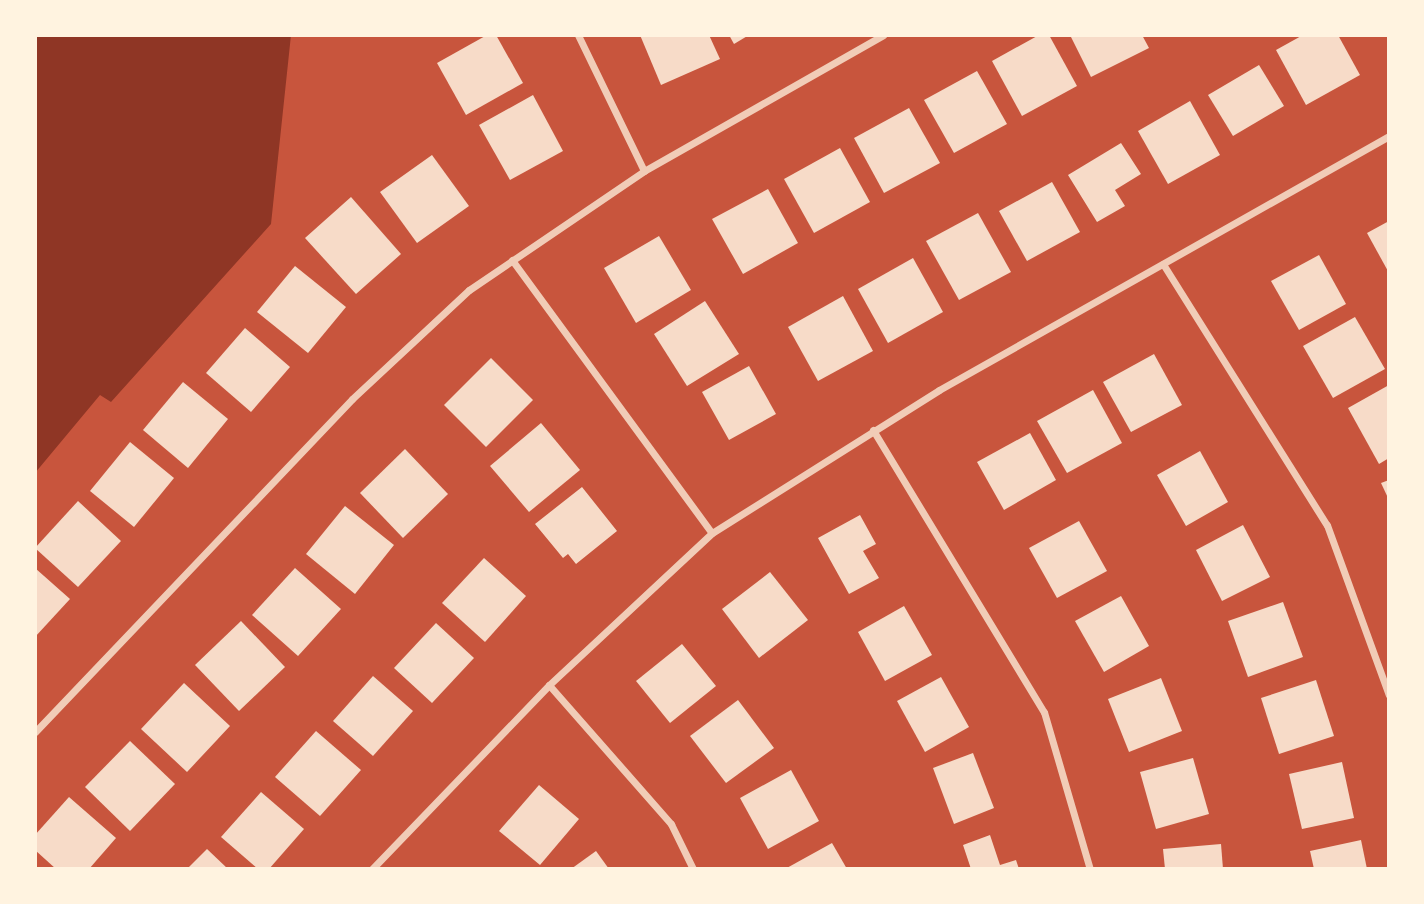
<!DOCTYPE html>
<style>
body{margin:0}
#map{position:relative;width:1424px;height:904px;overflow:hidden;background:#c8553d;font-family:Mulish,sans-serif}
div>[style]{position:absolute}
.water>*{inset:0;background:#8f3625}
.building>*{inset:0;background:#f7dbc8}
.minor>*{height:7px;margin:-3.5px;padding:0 3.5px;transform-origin:3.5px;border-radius:3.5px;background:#f1ccb7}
span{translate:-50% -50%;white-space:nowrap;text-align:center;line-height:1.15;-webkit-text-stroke:7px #fff3e0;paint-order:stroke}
.frame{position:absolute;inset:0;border:37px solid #fff3e0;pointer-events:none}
</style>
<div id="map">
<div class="water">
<i style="clip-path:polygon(35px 35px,291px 35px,271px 224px,111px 402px,100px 395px,35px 473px)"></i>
</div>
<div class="building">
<i style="clip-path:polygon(487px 35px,496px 35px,523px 83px,466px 115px,437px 63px)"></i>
<i style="clip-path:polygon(640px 35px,709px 35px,720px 59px,661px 85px)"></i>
<i style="clip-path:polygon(729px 35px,749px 35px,734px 44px)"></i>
<i style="clip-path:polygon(1039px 35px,1049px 35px,1077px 86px,1022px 116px,992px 61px)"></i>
<i style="clip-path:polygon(1070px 35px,1142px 35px,1149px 48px,1091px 77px)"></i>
<i style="clip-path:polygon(1303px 35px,1338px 35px,1360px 75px,1306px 105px,1276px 50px)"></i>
<i style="clip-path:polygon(1259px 65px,1284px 106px,1233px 136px,1208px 95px)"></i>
<i style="clip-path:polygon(977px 71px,1007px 124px,954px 153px,924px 100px)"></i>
<i style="clip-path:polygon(533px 95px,563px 151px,510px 180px,479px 125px)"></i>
<i style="clip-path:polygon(1190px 101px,1220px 155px,1168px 184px,1138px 131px)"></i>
<i style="clip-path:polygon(909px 108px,940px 163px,884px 193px,854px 138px)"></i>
<i style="clip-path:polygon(1121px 143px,1141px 174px,1115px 190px,1125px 206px,1097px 222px,1068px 175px)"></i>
<i style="clip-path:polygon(840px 148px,870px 202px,814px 233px,784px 179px)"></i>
<i style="clip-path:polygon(432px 155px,469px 206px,417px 243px,380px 192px)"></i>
<i style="clip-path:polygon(1052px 182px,1080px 232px,1027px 261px,999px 211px)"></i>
<i style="clip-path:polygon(768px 189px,798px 243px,743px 274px,712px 219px)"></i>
<i style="clip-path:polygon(351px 197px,401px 254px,356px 294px,305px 238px)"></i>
<i style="clip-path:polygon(978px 213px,1011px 272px,959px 300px,926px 241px)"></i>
<i style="clip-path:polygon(1389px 221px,1389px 273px,1367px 233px)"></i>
<i style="clip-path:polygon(659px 236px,691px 290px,636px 323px,604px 268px)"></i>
<i style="clip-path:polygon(1319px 255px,1346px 304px,1299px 330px,1271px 281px)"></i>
<i style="clip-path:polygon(913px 258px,943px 312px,888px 343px,858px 289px)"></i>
<i style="clip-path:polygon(295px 266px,346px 307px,308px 353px,257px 312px)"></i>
<i style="clip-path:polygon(843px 296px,873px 351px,818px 381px,788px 327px)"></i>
<i style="clip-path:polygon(705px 301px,739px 354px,687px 386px,654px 334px)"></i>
<i style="clip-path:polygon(1355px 317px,1385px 369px,1333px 398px,1303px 346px)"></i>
<i style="clip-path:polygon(245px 328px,290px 367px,251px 412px,206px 373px)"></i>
<i style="clip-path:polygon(1154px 354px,1182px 405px,1131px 432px,1103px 382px)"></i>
<i style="clip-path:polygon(491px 358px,533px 400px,486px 447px,444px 405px)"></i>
<i style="clip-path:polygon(749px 366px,776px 414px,729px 440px,702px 392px)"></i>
<i style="clip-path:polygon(183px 382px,228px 419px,188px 468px,143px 430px)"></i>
<i style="clip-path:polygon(1389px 385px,1389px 458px,1379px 464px,1348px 408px)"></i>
<i style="clip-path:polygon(1093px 390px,1122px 443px,1067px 473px,1037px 421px)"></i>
<i style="clip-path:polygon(541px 423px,580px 470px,529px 512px,490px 466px)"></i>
<i style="clip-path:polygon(1030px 433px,1056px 480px,1004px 510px,977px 462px)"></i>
<i style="clip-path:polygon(130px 442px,174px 478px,134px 527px,90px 491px)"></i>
<i style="clip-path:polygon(405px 449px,448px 494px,403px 538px,360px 493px)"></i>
<i style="clip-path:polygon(1200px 451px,1228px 502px,1186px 526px,1157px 475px)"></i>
<i style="clip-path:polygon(1389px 480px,1389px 500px,1381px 483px)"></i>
<i style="clip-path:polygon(582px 487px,617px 531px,576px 564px,568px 554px,563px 558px,535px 524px)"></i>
<i style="clip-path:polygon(78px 501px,121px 541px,78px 587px,35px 548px)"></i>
<i style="clip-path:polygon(345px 506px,394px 545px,355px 594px,306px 554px)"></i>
<i style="clip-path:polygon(860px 515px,876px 544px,863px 551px,879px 578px,849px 594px,818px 538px)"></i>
<i style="clip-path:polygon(1079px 521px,1107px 571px,1057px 598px,1029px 548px)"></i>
<i style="clip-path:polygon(1243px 525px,1270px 577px,1222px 601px,1196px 550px)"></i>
<i style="clip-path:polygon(484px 558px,526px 596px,485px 642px,442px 603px)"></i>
<i style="clip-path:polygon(35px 568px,70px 599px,35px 637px)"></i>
<i style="clip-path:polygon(295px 568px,341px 609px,298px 656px,252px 615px)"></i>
<i style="clip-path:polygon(770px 572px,808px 620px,759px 658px,722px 609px)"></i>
<i style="clip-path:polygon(1121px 596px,1149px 646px,1104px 672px,1075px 621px)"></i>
<i style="clip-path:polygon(1283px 602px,1303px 657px,1248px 677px,1228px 621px)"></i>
<i style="clip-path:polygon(904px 606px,932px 655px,885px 681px,858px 632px)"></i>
<i style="clip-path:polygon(241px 621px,285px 667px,239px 711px,195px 665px)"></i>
<i style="clip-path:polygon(436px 623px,474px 658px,432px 703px,394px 668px)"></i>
<i style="clip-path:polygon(682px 644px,716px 686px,670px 723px,636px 681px)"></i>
<i style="clip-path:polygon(373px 676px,413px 711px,373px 756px,333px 721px)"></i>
<i style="clip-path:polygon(941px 677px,969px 727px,925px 752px,897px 701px)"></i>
<i style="clip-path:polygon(1161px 678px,1182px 731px,1129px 752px,1108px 699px)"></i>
<i style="clip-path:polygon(1316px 680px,1334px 736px,1279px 754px,1261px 698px)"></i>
<i style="clip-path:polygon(184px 683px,230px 726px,187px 772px,141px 729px)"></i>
<i style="clip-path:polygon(738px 700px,774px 748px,726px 783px,690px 736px)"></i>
<i style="clip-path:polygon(316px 731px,361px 770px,320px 816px,275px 777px)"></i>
<i style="clip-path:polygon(130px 741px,175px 784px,130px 831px,85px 787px)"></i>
<i style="clip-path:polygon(973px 753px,994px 808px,954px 824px,933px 768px)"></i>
<i style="clip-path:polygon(1193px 758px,1209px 814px,1156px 829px,1140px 772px)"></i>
<i style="clip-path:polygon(1342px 762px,1354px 818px,1302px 829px,1289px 774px)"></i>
<i style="clip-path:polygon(791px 770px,819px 821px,768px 849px,740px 798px)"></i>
<i style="clip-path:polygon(539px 785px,579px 819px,540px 865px,499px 831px)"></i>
<i style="clip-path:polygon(261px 792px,304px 829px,269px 869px,258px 869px,221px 837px)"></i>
<i style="clip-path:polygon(69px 797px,116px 838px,89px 869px,56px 869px,35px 850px,35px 835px)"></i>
<i style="clip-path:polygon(990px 835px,1000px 865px,1016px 860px,1019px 869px,971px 869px,963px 845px)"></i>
<i style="clip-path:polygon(1361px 840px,1367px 869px,1314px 869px,1310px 851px)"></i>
<i style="clip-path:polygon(832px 843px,847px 869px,785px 869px)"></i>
<i style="clip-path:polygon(1221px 844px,1223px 869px,1165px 869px,1163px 849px)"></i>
<i style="clip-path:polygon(207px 849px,228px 869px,187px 869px)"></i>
<i style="clip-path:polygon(596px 851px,609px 869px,571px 869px)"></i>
</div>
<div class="minor">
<i style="left:578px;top:35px;width:151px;rotate:64.1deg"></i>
<i style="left:512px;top:260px;width:338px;rotate:53.8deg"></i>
<i style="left:1163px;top:264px;width:308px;rotate:57.9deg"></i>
<i style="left:1327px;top:525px;width:181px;rotate:70deg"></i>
<i style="left:873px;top:430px;width:330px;rotate:58.8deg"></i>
<i style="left:1044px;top:712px;width:164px;rotate:73.7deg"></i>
<i style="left:549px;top:685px;width:185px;rotate:48.7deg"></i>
<i style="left:671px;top:824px;width:50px;rotate:63.9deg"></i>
<i style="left:35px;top:732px;width:460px;rotate:-46.4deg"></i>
<i style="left:352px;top:399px;width:160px;rotate:-43deg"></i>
<i style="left:469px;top:290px;width:212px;rotate:-34.2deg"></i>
<i style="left:644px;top:171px;width:275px;rotate:-29.6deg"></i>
<i style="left:372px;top:869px;width:255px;rotate:-46.1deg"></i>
<i style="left:549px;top:685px;width:223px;rotate:-43deg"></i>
<i style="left:712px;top:533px;width:268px;rotate:-32.2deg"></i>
<i style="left:939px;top:390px;width:517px;rotate:-29.44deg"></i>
</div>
<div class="frame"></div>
</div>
